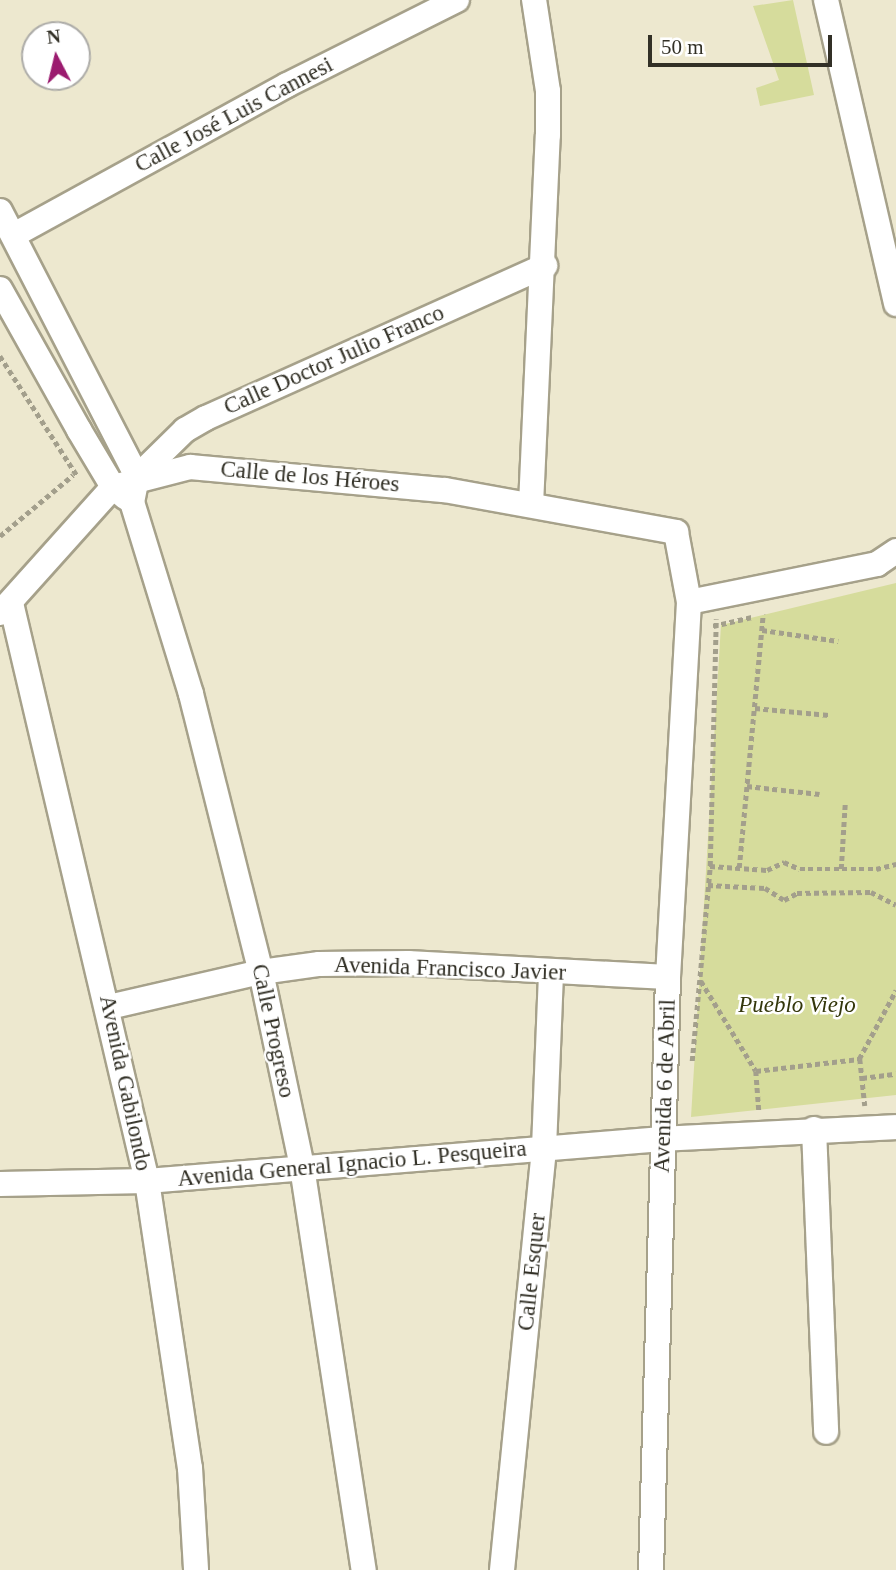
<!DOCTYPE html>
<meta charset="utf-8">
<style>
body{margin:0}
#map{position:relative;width:896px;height:1570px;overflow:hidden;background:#ede8cf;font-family:"Times New Roman",serif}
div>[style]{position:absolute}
.green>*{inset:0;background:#d6dc9c}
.path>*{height:4.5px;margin-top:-2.25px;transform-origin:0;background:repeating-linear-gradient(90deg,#a39f8c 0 5px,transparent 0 8.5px)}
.roads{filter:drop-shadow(2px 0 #a6a18a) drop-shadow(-2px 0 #a6a18a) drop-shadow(0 2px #a6a18a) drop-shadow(0 -2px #a6a18a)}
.minor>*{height:24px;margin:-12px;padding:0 12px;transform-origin:12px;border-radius:12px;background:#fff}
span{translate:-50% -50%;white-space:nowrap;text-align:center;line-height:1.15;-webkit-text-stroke:5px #fff;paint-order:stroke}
.street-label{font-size:23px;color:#323026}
.park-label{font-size:23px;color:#34370b;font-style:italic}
.north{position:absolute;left:21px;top:21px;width:70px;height:70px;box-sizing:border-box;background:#fff;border:2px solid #adaca8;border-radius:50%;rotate:353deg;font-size:19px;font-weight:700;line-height:28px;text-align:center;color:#323026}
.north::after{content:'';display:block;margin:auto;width:24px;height:32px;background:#9b1b6f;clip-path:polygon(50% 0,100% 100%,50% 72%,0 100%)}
.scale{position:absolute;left:648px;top:35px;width:184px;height:32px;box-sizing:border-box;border:4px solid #323026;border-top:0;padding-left:9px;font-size:21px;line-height:24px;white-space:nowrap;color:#323026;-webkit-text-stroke:5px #fff;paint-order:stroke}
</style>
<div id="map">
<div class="green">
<i style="clip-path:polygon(793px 0,814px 95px,760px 106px,756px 88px,779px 80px,753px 6px)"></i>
<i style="clip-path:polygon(896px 583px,896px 1095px,691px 1117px,721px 625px)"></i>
</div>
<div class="path">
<i style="left:0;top:356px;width:144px;rotate:57.2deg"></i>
<i style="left:0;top:536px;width:95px;rotate:-39.9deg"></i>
<i style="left:713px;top:626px;width:40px;rotate:-13deg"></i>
<i style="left:762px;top:630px;width:77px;rotate:8.2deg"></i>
<i style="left:755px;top:708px;width:74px;rotate:5.4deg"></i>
<i style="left:747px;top:786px;width:73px;rotate:6.3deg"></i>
<i style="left:710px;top:866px;width:57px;rotate:4deg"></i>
<i style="left:767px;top:870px;width:19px;rotate:-25deg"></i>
<i style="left:784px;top:862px;width:17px;rotate:24deg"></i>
<i style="left:800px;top:869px;width:76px"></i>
<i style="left:876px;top:869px;width:21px;rotate:-14deg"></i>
<i style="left:739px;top:868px;width:255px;rotate:-84.6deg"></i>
<i style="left:841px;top:869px;width:66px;rotate:-86.5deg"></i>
<i style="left:708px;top:885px;width:57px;rotate:3deg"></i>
<i style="left:765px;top:888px;width:22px;rotate:32deg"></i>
<i style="left:784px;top:900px;width:15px;rotate:-28deg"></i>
<i style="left:797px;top:893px;width:74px;rotate:-0.8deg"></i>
<i style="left:871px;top:892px;width:28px;rotate:27deg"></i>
<i style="left:701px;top:981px;width:105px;rotate:58.6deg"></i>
<i style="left:756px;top:1071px;width:40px;rotate:85.7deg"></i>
<i style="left:860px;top:1059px;width:47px;rotate:83.9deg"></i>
<i style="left:692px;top:1061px;width:196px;rotate:-84.7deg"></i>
<i style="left:710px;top:866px;width:247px;rotate:-88.6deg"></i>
<i style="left:756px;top:1071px;width:104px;rotate:-6.6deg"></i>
<i style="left:859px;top:1059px;width:78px;rotate:-61.8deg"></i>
<i style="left:862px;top:1078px;width:34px;rotate:-7deg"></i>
</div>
<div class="roads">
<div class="minor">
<i style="left:826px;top:0;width:312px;rotate:77deg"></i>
<i style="left:0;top:211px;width:299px;rotate:62.7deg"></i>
<i style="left:14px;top:235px;width:311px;rotate:-28.8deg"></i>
<i style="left:287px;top:85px;width:190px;rotate:-26.6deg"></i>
<i style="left:0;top:289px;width:162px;rotate:60.7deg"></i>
<i style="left:79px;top:430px;width:66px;rotate:59.2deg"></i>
<i style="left:113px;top:487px;width:17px;rotate:40deg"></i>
<i style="left:137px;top:477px;width:25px;rotate:101deg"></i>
<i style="left:132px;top:502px;width:201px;rotate:72.9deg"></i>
<i style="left:191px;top:694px;width:287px;rotate:75.9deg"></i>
<i style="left:261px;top:972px;width:199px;rotate:78.1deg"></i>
<i style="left:302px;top:1167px;width:408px;rotate:81.3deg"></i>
<i style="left:137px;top:477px;width:67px;rotate:-44.4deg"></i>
<i style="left:185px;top:430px;width:24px;rotate:-30deg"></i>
<i style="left:206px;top:418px;width:372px;rotate:-24.2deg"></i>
<i style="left:531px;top:505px;width:370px;rotate:-87.4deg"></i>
<i style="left:548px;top:135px;width:44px;rotate:-90deg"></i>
<i style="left:548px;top:91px;width:92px;rotate:-98.7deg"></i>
<i style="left:689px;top:602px;width:192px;rotate:-11.4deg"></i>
<i style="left:877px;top:564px;width:23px;rotate:-34deg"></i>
<i style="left:11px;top:603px;width:594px;rotate:76.76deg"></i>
<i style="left:147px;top:1181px;width:290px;rotate:81.5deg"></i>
<i style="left:190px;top:1468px;width:102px;rotate:86.6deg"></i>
<i style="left:0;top:613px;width:169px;rotate:-48.1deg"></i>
<i style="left:113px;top:487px;width:80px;rotate:-14.6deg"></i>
<i style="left:190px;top:467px;width:256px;rotate:5.2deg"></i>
<i style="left:445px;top:490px;width:235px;rotate:10.3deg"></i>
<i style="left:676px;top:532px;width:71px;rotate:79.5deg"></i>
<i style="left:689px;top:602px;width:376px;rotate:93.2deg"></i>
<i style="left:668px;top:977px;width:593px;rotate:91.64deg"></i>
<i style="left:109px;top:1007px;width:156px;rotate:-13deg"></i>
<i style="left:261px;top:972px;width:59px;rotate:-7.9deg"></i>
<i style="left:319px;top:964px;width:89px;rotate:-0.6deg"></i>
<i style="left:408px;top:963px;width:260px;rotate:3.1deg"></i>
<i style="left:814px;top:1129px;width:303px;rotate:87.7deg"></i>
<i style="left:0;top:1184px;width:147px;rotate:-1.2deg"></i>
<i style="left:147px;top:1181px;width:517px;rotate:-4.66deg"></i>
<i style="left:662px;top:1139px;width:234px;rotate:-2.9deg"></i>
<i style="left:502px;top:1570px;width:424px;rotate:-84.3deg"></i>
<i style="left:544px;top:1148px;width:175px;rotate:-87.7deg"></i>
</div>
</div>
<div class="street-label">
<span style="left:234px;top:115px;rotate:-28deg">Calle José Luis Cannesi</span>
<span style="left:334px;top:360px;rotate:-24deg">Calle Doctor Julio Franco</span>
<span style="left:310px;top:477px;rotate:5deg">Calle de los Héroes</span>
<span style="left:450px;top:969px;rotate:2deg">Avenida Francisco Javier</span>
<span style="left:273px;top:1031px;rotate:78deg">Calle Progreso</span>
<span style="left:125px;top:1083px;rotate:78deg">Avenida Gabilondo</span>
<span style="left:665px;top:1086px;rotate:-88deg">Avenida 6 de Abril</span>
<span style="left:352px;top:1164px;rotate:-5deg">Avenida General Ignacio L. Pesqueira</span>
<span style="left:532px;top:1272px;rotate:-84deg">Calle Esquer</span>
</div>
<div class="park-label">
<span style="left:797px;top:1005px">Pueblo Viejo</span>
</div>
<div class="north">N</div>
<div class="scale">50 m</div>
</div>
